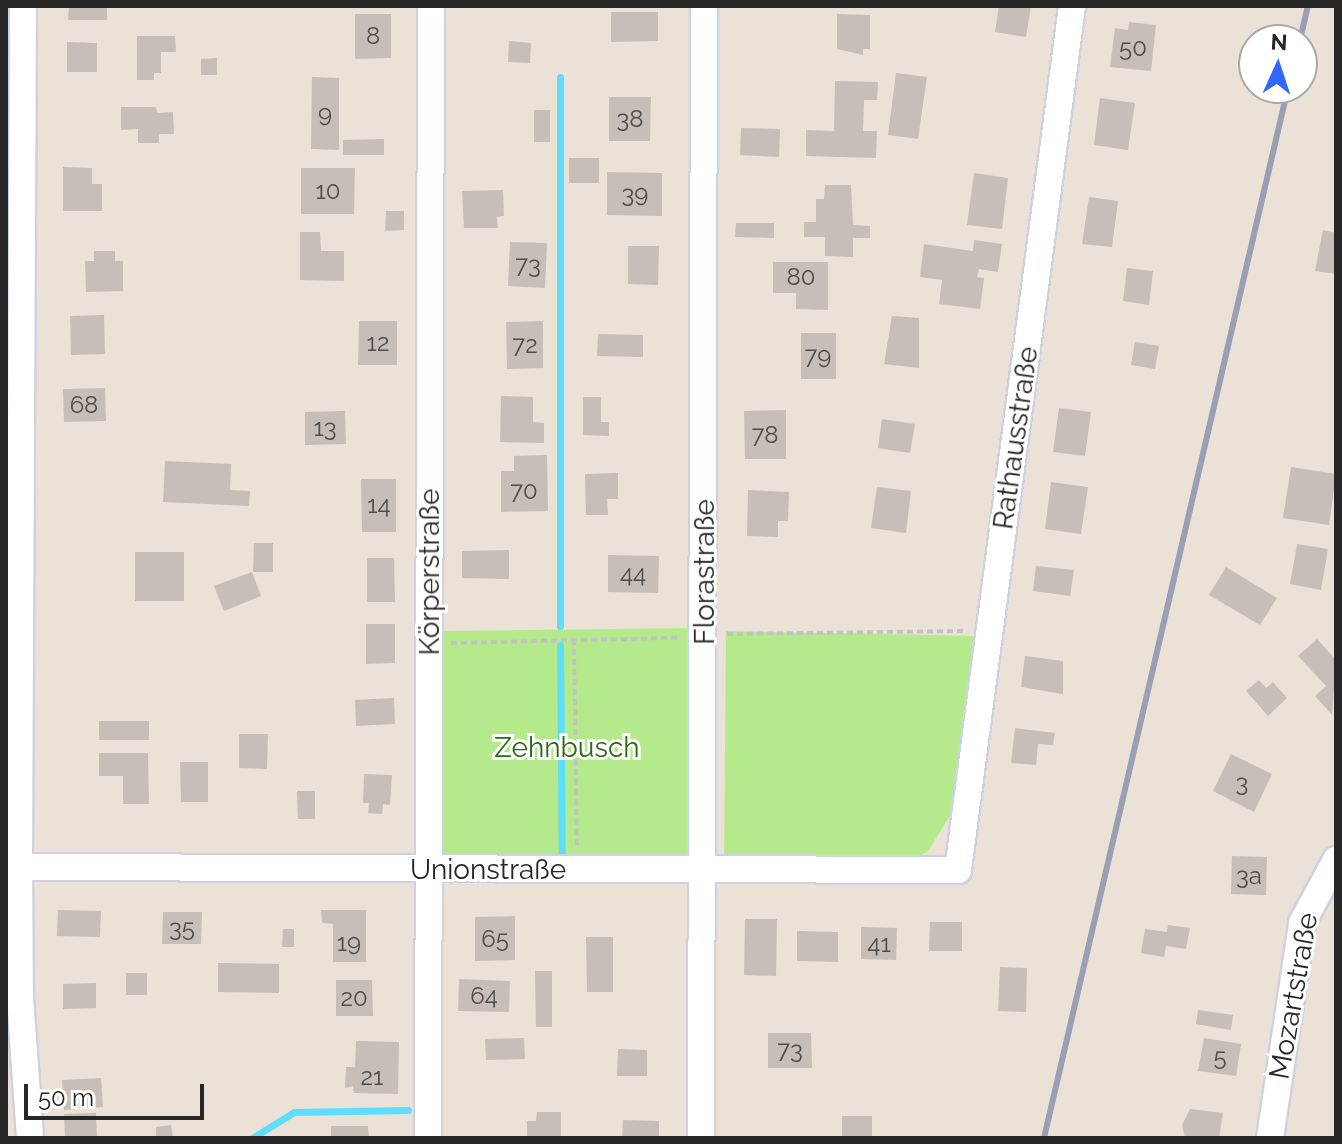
<!DOCTYPE html>
<meta charset="utf-8">
<style>
body{margin:0}
#map{position:relative;width:1342px;height:1144px;overflow:hidden;background:#ece1d7;font-family:Raleway,sans-serif}
div>[style]{position:absolute}
.green>*{inset:0;background:#b4ea8c}
.stream>*{height:7px;margin:-3.5px;padding:0 3.5px;transform-origin:3.5px;border-radius:3.5px;background:#5cdefc}
.building>*{inset:0;background:#c7beb7}
.path>*{height:4px;margin-top:-2px;transform-origin:0;background:repeating-linear-gradient(90deg,#c3c3c3 0 6px,transparent 0 10px)}
.roads{filter:drop-shadow(2px 0 #ccd2e3) drop-shadow(-2px 0 #ccd2e3) drop-shadow(0 2px #ccd2e3) drop-shadow(0 -2px #ccd2e3)}
.minor>*{height:26px;margin:-13px;padding:0 13px;transform-origin:13px;border-radius:13px;background:#fff}
.rail>*{height:6px;margin:-3px;padding:0 3px;transform-origin:3px;border-radius:3px;background:#999fb4}
span{translate:-50% -50%;white-space:nowrap;text-align:center;line-height:1.15;-webkit-text-stroke:6px #fff;paint-order:stroke}
.number-label{font-size:24px;color:#4f4d4b}
.number-label span{-webkit-text-stroke-width:0}
.street-label{font-size:28px;color:#272727}
.park-label{font-size:28px;color:#2b6b11}
.frame{position:absolute;inset:0;border:8px solid #272727;pointer-events:none}
.north{position:absolute;left:1238px;top:24px;width:80px;height:80px;box-sizing:border-box;background:#fff;border:2px solid #a9a9a9;border-radius:50%;rotate:3deg;font-size:22px;font-weight:700;line-height:32px;text-align:center;color:#272727}
.north::after{content:'';display:block;margin:auto;width:28px;height:36px;background:#3168ff;clip-path:polygon(50% 0,100% 100%,50% 72%,0 100%)}
.scale{position:absolute;left:24px;top:1084px;width:180px;height:36px;box-sizing:border-box;border:4px solid #272727;border-top:0;padding-left:10px;font-size:24px;line-height:28px;white-space:nowrap;color:#272727;-webkit-text-stroke:6px #fff;paint-order:stroke}
</style>
<div id="map">
<div class="green">
<i style="clip-path:polygon(694px 628px,697px 864px,439px 867px,437px 631px)"></i>
<i style="clip-path:polygon(726px 631px,979px 636px,961px 798px,928px 851px,896px 870px,724px 868px)"></i>
</div>
<div class="stream">
<i style="left:560px;top:626px;width:549px;rotate:-90deg"></i>
<i style="left:560px;top:645px;width:217px;rotate:89.5deg"></i>
<i style="left:252px;top:1138px;width:49px;rotate:-31.8deg"></i>
<i style="left:294px;top:1112px;width:114px;rotate:-1deg"></i>
</div>
<div class="building">
<i style="clip-path:polygon(69px 6px,107px 6px,107px 20px,68px 20px)"></i>
<i style="clip-path:polygon(999px 6px,1031px 6px,1026px 37px,995px 32px)"></i>
<i style="clip-path:polygon(611px 12px,658px 12px,658px 41px,611px 42px)"></i>
<i style="clip-path:polygon(355px 14px,391px 14px,391px 58px,355px 59px)"></i>
<i style="clip-path:polygon(837px 14px,870px 15px,870px 49px,863px 49px,863px 55px,837px 49px)"></i>
<i style="clip-path:polygon(1129px 22px,1156px 25px,1151px 71px,1110px 67px,1115px 28px,1128px 30px)"></i>
<i style="clip-path:polygon(137px 36px,175px 36px,176px 52px,161px 52px,161px 73px,154px 73px,154px 80px,137px 80px)"></i>
<i style="clip-path:polygon(509px 41px,531px 43px,530px 63px,508px 62px)"></i>
<i style="clip-path:polygon(67px 42px,97px 43px,97px 72px,67px 72px)"></i>
<i style="clip-path:polygon(217px 58px,217px 75px,201px 75px,201px 59px)"></i>
<i style="clip-path:polygon(896px 73px,927px 77px,918px 139px,888px 135px)"></i>
<i style="clip-path:polygon(312px 77px,339px 78px,339px 150px,311px 149px)"></i>
<i style="clip-path:polygon(835px 81px,878px 82px,877px 100px,864px 100px,863px 131px,877px 131px,876px 158px,806px 156px,806px 130px,834px 131px)"></i>
<i style="clip-path:polygon(609px 97px,651px 97px,650px 141px,609px 141px)"></i>
<i style="clip-path:polygon(1100px 98px,1135px 103px,1128px 150px,1094px 145px)"></i>
<i style="clip-path:polygon(121px 107px,156px 107px,157px 113px,173px 112px,174px 134px,159px 134px,159px 143px,138px 143px,138px 129px,121px 130px)"></i>
<i style="clip-path:polygon(534px 110px,550px 110px,550px 142px,534px 142px)"></i>
<i style="clip-path:polygon(741px 128px,780px 129px,779px 157px,740px 155px)"></i>
<i style="clip-path:polygon(384px 139px,384px 155px,343px 155px,343px 140px)"></i>
<i style="clip-path:polygon(569px 158px,599px 158px,599px 183px,569px 183px)"></i>
<i style="clip-path:polygon(63px 167px,92px 168px,92px 184px,102px 184px,102px 211px,63px 211px)"></i>
<i style="clip-path:polygon(301px 168px,355px 168px,354px 214px,301px 214px)"></i>
<i style="clip-path:polygon(607px 172px,662px 173px,662px 216px,607px 215px)"></i>
<i style="clip-path:polygon(974px 173px,1008px 178px,1002px 229px,967px 225px)"></i>
<i style="clip-path:polygon(825px 185px,851px 185px,853px 225px,870px 226px,870px 238px,853px 238px,853px 257px,825px 256px,825px 237px,804px 237px,804px 222px,816px 222px,816px 199px,824px 199px)"></i>
<i style="clip-path:polygon(503px 190px,504px 216px,497px 217px,498px 228px,464px 228px,462px 191px)"></i>
<i style="clip-path:polygon(1089px 197px,1118px 201px,1112px 247px,1082px 244px)"></i>
<i style="clip-path:polygon(386px 211px,404px 211px,404px 230px,385px 231px)"></i>
<i style="clip-path:polygon(736px 223px,774px 223px,774px 238px,735px 237px)"></i>
<i style="clip-path:polygon(1323px 230px,1336px 233px,1336px 274px,1315px 271px)"></i>
<i style="clip-path:polygon(300px 232px,320px 232px,321px 251px,344px 251px,344px 281px,300px 280px)"></i>
<i style="clip-path:polygon(974px 240px,1002px 244px,998px 272px,979px 269px,977px 277px,984px 278px,980px 309px,939px 304px,942px 280px,920px 277px,924px 244px,973px 251px)"></i>
<i style="clip-path:polygon(510px 242px,547px 243px,545px 288px,508px 286px)"></i>
<i style="clip-path:polygon(628px 246px,659px 246px,658px 285px,628px 284px)"></i>
<i style="clip-path:polygon(94px 251px,115px 251px,115px 261px,123px 261px,123px 291px,86px 292px,85px 261px,94px 261px)"></i>
<i style="clip-path:polygon(773px 262px,828px 262px,828px 310px,796px 309px,796px 293px,773px 293px)"></i>
<i style="clip-path:polygon(1127px 268px,1153px 271px,1149px 305px,1123px 301px)"></i>
<i style="clip-path:polygon(104px 315px,105px 354px,71px 355px,70px 316px)"></i>
<i style="clip-path:polygon(892px 316px,919px 318px,919px 368px,884px 364px)"></i>
<i style="clip-path:polygon(359px 321px,397px 321px,397px 365px,358px 365px)"></i>
<i style="clip-path:polygon(543px 321px,543px 368px,507px 369px,506px 322px)"></i>
<i style="clip-path:polygon(801px 333px,836px 333px,836px 379px,801px 379px)"></i>
<i style="clip-path:polygon(598px 334px,643px 335px,643px 357px,597px 356px)"></i>
<i style="clip-path:polygon(1135px 342px,1159px 346px,1155px 369px,1131px 365px)"></i>
<i style="clip-path:polygon(105px 388px,106px 421px,64px 422px,63px 389px)"></i>
<i style="clip-path:polygon(501px 396px,533px 397px,533px 422px,544px 423px,544px 443px,500px 442px)"></i>
<i style="clip-path:polygon(583px 397px,601px 397px,601px 422px,609px 422px,609px 436px,583px 435px)"></i>
<i style="clip-path:polygon(1059px 408px,1091px 412px,1085px 456px,1053px 452px)"></i>
<i style="clip-path:polygon(786px 410px,786px 459px,745px 459px,744px 411px)"></i>
<i style="clip-path:polygon(345px 411px,346px 444px,305px 445px,305px 412px)"></i>
<i style="clip-path:polygon(882px 419px,915px 424px,910px 453px,878px 448px)"></i>
<i style="clip-path:polygon(547px 455px,548px 511px,501px 512px,501px 471px,514px 471px,514px 456px)"></i>
<i style="clip-path:polygon(165px 461px,231px 464px,230px 490px,250px 491px,249px 506px,163px 502px)"></i>
<i style="clip-path:polygon(1291px 467px,1336px 474px,1329px 525px,1283px 518px)"></i>
<i style="clip-path:polygon(618px 473px,618px 499px,607px 499px,608px 515px,586px 515px,585px 474px)"></i>
<i style="clip-path:polygon(361px 479px,396px 479px,396px 532px,362px 532px)"></i>
<i style="clip-path:polygon(1051px 482px,1088px 487px,1081px 534px,1045px 529px)"></i>
<i style="clip-path:polygon(877px 487px,911px 491px,906px 533px,871px 528px)"></i>
<i style="clip-path:polygon(748px 490px,789px 492px,788px 521px,778px 521px,778px 537px,747px 536px)"></i>
<i style="clip-path:polygon(254px 543px,273px 543px,273px 572px,253px 572px)"></i>
<i style="clip-path:polygon(1297px 544px,1328px 549px,1321px 590px,1290px 584px)"></i>
<i style="clip-path:polygon(509px 550px,509px 579px,462px 578px,462px 551px)"></i>
<i style="clip-path:polygon(135px 552px,184px 552px,184px 601px,135px 601px)"></i>
<i style="clip-path:polygon(608px 555px,659px 556px,658px 593px,608px 592px)"></i>
<i style="clip-path:polygon(367px 558px,394px 558px,395px 602px,367px 602px)"></i>
<i style="clip-path:polygon(1036px 566px,1074px 570px,1070px 596px,1033px 591px)"></i>
<i style="clip-path:polygon(1226px 567px,1277px 598px,1260px 625px,1209px 595px)"></i>
<i style="clip-path:polygon(252px 572px,261px 596px,224px 611px,214px 586px)"></i>
<i style="clip-path:polygon(366px 624px,395px 624px,395px 663px,366px 664px)"></i>
<i style="clip-path:polygon(1317px 639px,1336px 660px,1332px 715px,1315px 696px,1326px 686px,1298px 656px)"></i>
<i style="clip-path:polygon(1025px 656px,1063px 661px,1063px 694px,1021px 687px)"></i>
<i style="clip-path:polygon(1259px 680px,1266px 688px,1273px 682px,1287px 698px,1268px 716px,1246px 691px)"></i>
<i style="clip-path:polygon(394px 698px,395px 724px,356px 726px,355px 700px)"></i>
<i style="clip-path:polygon(99px 721px,149px 721px,149px 740px,99px 740px)"></i>
<i style="clip-path:polygon(1015px 728px,1055px 733px,1053px 745px,1038px 744px,1036px 765px,1011px 763px)"></i>
<i style="clip-path:polygon(239px 734px,268px 734px,267px 769px,239px 768px)"></i>
<i style="clip-path:polygon(99px 753px,148px 753px,149px 804px,123px 804px,123px 776px,99px 776px)"></i>
<i style="clip-path:polygon(1231px 754px,1272px 774px,1254px 812px,1213px 791px)"></i>
<i style="clip-path:polygon(180px 762px,208px 762px,208px 802px,181px 802px)"></i>
<i style="clip-path:polygon(364px 774px,392px 775px,390px 805px,383px 804px,382px 814px,368px 813px,369px 803px,363px 803px)"></i>
<i style="clip-path:polygon(297px 791px,315px 791px,315px 819px,298px 819px)"></i>
<i style="clip-path:polygon(1232px 856px,1267px 857px,1266px 895px,1231px 894px)"></i>
<i style="clip-path:polygon(58px 910px,101px 911px,100px 937px,57px 936px)"></i>
<i style="clip-path:polygon(321px 910px,366px 910px,366px 962px,333px 962px,333px 924px,322px 923px)"></i>
<i style="clip-path:polygon(163px 912px,202px 912px,201px 944px,162px 944px)"></i>
<i style="clip-path:polygon(515px 916px,515px 960px,475px 961px,475px 917px)"></i>
<i style="clip-path:polygon(745px 919px,777px 919px,776px 976px,744px 975px)"></i>
<i style="clip-path:polygon(930px 922px,962px 922px,962px 951px,929px 951px)"></i>
<i style="clip-path:polygon(1168px 925px,1190px 928px,1186px 949px,1166px 946px,1164px 957px,1141px 953px,1145px 929px,1167px 932px)"></i>
<i style="clip-path:polygon(861px 927px,897px 928px,896px 960px,861px 959px)"></i>
<i style="clip-path:polygon(283px 929px,294px 929px,294px 947px,282px 947px)"></i>
<i style="clip-path:polygon(797px 931px,838px 932px,838px 962px,797px 961px)"></i>
<i style="clip-path:polygon(586px 937px,613px 937px,613px 992px,587px 992px)"></i>
<i style="clip-path:polygon(218px 963px,279px 964px,279px 993px,218px 992px)"></i>
<i style="clip-path:polygon(1000px 967px,1027px 968px,1026px 1012px,998px 1011px)"></i>
<i style="clip-path:polygon(535px 971px,552px 971px,552px 1027px,536px 1027px)"></i>
<i style="clip-path:polygon(126px 973px,147px 973px,147px 995px,126px 995px)"></i>
<i style="clip-path:polygon(459px 979px,510px 981px,509px 1012px,458px 1011px)"></i>
<i style="clip-path:polygon(336px 980px,372px 980px,373px 1016px,336px 1016px)"></i>
<i style="clip-path:polygon(96px 983px,96px 1008px,63px 1009px,63px 984px)"></i>
<i style="clip-path:polygon(1198px 1010px,1233px 1015px,1231px 1030px,1196px 1024px)"></i>
<i style="clip-path:polygon(768px 1033px,811px 1033px,812px 1068px,768px 1068px)"></i>
<i style="clip-path:polygon(524px 1038px,525px 1059px,486px 1060px,485px 1039px)"></i>
<i style="clip-path:polygon(1204px 1038px,1241px 1044px,1236px 1076px,1198px 1071px)"></i>
<i style="clip-path:polygon(356px 1041px,399px 1042px,398px 1094px,354px 1093px,353px 1086px,345px 1088px,346px 1067px,355px 1067px)"></i>
<i style="clip-path:polygon(618px 1049px,647px 1050px,647px 1076px,617px 1076px)"></i>
<i style="clip-path:polygon(101px 1078px,103px 1107px,64px 1110px,62px 1080px)"></i>
<i style="clip-path:polygon(1190px 1109px,1223px 1113px,1219px 1138px,1185px 1138px,1182px 1125px)"></i>
<i style="clip-path:polygon(537px 1112px,561px 1112px,561px 1138px,527px 1138px,527px 1121px,536px 1121px)"></i>
<i style="clip-path:polygon(96px 1113px,97px 1138px,65px 1138px,64px 1114px)"></i>
<i style="clip-path:polygon(842px 1116px,872px 1116px,872px 1138px,842px 1138px)"></i>
<i style="clip-path:polygon(623px 1120px,659px 1121px,659px 1138px,622px 1138px)"></i>
<i style="clip-path:polygon(171px 1125px,173px 1138px,156px 1138px,156px 1127px)"></i>
<i style="clip-path:polygon(331px 1126px,368px 1126px,369px 1138px,331px 1138px)"></i>
</div>
<div class="path">
<i style="left:727px;top:634px;width:239px;rotate:-0.7deg"></i>
<i style="left:574px;top:639px;width:206px;rotate:89.2deg"></i>
<i style="left:451px;top:643px;width:227px;rotate:-1.3deg"></i>
</div>
<div class="roads">
<div class="minor">
<i style="left:23px;top:6px;width:861px;rotate:90.27deg"></i>
<i style="left:19px;top:867px;width:130px;rotate:89.6deg"></i>
<i style="left:20px;top:997px;width:141px;rotate:85.9deg"></i>
<i style="left:19px;top:867px;width:939px;rotate:0.18deg"></i>
<i style="left:958px;top:870px;width:871px;rotate:-82.48deg"></i>
<i style="left:428px;top:1138px;width:1132px;rotate:-89.85deg"></i>
<i style="left:701px;top:1138px;width:1132px;rotate:-89.85deg"></i>
<i style="left:1270px;top:1138px;width:217px;rotate:-81.5deg"></i>
<i style="left:1302px;top:923px;width:72px;rotate:-61.6deg"></i>
</div>
</div>
<div class="rail">
<i style="left:1300px;top:40px;width:35px;rotate:-77deg"></i>
<i style="left:1044px;top:1138px;width:1078px;rotate:-76.92deg"></i>
</div>
<div class="number-label">
<span style="left:373px;top:36px">8</span>
<span style="left:1133px;top:48px">50</span>
<span style="left:325px;top:114px">9</span>
<span style="left:630px;top:119px">38</span>
<span style="left:328px;top:191px">10</span>
<span style="left:635px;top:194px">39</span>
<span style="left:528px;top:265px">73</span>
<span style="left:801px;top:277px">80</span>
<span style="left:378px;top:343px">12</span>
<span style="left:525px;top:345px">72</span>
<span style="left:818px;top:356px">79</span>
<span style="left:84px;top:405px">68</span>
<span style="left:325px;top:428px">13</span>
<span style="left:765px;top:435px">78</span>
<span style="left:524px;top:491px">70</span>
<span style="left:379px;top:505px">14</span>
<span style="left:633px;top:574px">44</span>
<span style="left:1242px;top:783px">3</span>
<span style="left:1249px;top:876px">3a</span>
<span style="left:182px;top:928px">35</span>
<span style="left:495px;top:939px">65</span>
<span style="left:349px;top:943px">19</span>
<span style="left:879px;top:944px">41</span>
<span style="left:484px;top:996px">64</span>
<span style="left:354px;top:998px">20</span>
<span style="left:790px;top:1050px">73</span>
<span style="left:1220px;top:1057px">5</span>
<span style="left:372px;top:1077px">21</span>
</div>
<div class="street-label">
<span style="left:1016px;top:438px;rotate:-82deg">Rathausstraße</span>
<span style="left:430px;top:572px;rotate:-90deg">Körperstraße</span>
<span style="left:705px;top:572px;rotate:-90deg">Florastraße</span>
<span style="left:488px;top:870px">Unionstraße</span>
<span style="left:1294px;top:996px;rotate:-80deg">Mozartstraße</span>
</div>
<div class="park-label">
<span style="left:567px;top:748px">Zehnbusch</span>
</div>
<div class="frame"></div>
<div class="north">N</div>
<div class="scale">50 m</div>
</div>
